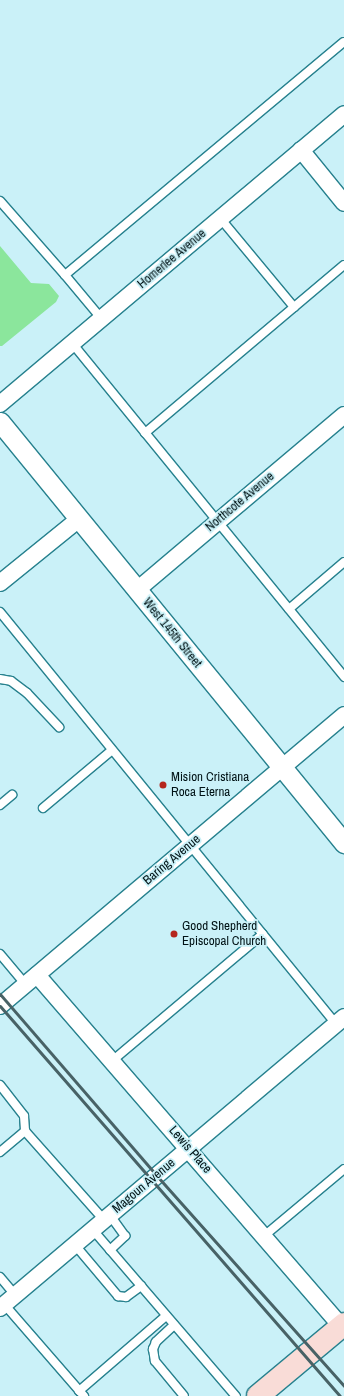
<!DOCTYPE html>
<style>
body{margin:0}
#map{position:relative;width:344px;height:1396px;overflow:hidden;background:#caf1f8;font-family:"Archivo Narrow",sans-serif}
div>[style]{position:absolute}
.water>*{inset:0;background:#8be69c}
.roads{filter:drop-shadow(1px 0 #27818e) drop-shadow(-1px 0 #27818e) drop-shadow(0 1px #27818e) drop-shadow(0 -1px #27818e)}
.service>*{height:8px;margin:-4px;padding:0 4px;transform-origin:4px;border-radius:4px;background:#fff}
.minor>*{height:16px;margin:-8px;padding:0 8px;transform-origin:8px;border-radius:8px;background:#fff}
.tertiary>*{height:19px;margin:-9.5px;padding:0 9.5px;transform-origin:9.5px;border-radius:9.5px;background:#fff}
.primary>*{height:22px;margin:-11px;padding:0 11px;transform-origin:11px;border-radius:11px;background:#f9dcd7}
.rail>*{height:3px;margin:-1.5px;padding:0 1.5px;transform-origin:1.5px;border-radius:1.5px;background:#486266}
.dots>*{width:11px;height:11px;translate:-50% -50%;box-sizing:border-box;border:2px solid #caf1f8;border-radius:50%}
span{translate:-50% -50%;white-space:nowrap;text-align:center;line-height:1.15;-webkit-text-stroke:3.5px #caf1f8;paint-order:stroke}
.street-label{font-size:13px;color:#001215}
.poi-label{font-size:13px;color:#001215}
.left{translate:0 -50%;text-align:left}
</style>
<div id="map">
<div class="water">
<i style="clip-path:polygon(0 246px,31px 283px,49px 284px,59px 296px,56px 302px,2px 346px,0 346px)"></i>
</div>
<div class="roads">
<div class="service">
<i style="left:0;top:201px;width:98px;rotate:48.7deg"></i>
<i style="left:65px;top:275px;width:363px;rotate:-39.9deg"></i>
<i style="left:220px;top:218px;width:116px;rotate:50.3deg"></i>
<i style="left:65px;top:275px;width:56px;rotate:50.1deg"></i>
<i style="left:72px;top:343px;width:431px;rotate:50.8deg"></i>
<i style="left:145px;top:433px;width:260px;rotate:-40.2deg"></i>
<i style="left:289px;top:609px;width:72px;rotate:-40.5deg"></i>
<i style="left:0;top:612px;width:532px;rotate:50.8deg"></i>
<i style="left:0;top:679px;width:11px;rotate:10deg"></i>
<i style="left:11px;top:681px;width:20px;rotate:37deg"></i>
<i style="left:27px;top:693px;width:47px;rotate:46.7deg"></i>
<i style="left:0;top:805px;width:16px;rotate:-40deg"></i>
<i style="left:43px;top:808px;width:90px;rotate:-40deg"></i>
<i style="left:0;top:954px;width:39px;rotate:50deg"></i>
<i style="left:112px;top:1061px;width:197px;rotate:-40.1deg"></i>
<i style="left:0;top:1085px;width:39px;rotate:52deg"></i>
<i style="left:24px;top:1116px;width:15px;rotate:86deg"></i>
<i style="left:0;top:1152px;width:33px;rotate:-40deg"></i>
<i style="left:25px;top:1131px;width:119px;rotate:48.4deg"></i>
<i style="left:93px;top:1230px;width:219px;rotate:49.3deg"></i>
<i style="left:264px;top:1236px;width:104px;rotate:-39.9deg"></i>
<i style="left:75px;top:1245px;width:67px;rotate:49.9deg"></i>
<i style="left:118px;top:1296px;width:8px;rotate:7deg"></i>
<i style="left:126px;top:1297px;width:19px;rotate:-36deg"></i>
<i style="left:110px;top:1250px;width:21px;rotate:-43deg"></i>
<i style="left:125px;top:1236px;width:26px;rotate:-126deg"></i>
<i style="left:0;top:1277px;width:23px;rotate:50deg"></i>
<i style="left:4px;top:1304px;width:122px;rotate:49deg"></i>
<i style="left:174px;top:1325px;width:25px;rotate:137deg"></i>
<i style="left:156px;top:1342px;width:8px;rotate:113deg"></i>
<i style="left:153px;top:1349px;width:12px;rotate:81deg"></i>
<i style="left:155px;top:1361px;width:45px;rotate:50.4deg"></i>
<i style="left:79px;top:1391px;width:115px;rotate:-40.8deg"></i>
</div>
<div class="minor">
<i style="left:301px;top:150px;width:68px;rotate:50.9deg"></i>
<i style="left:0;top:404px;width:450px;rotate:-40.1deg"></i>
<i style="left:0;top:583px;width:102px;rotate:-39deg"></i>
<i style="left:137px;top:590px;width:271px;rotate:-40.2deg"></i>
<i style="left:37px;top:975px;width:464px;rotate:49.1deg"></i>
<i style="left:0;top:1006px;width:451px;rotate:-40.2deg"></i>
<i style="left:0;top:1308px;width:451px;rotate:-40.2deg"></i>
</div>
<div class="tertiary">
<i style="left:0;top:422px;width:544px;rotate:50.75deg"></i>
</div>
<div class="primary">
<i style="left:258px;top:1396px;width:112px;rotate:-39.9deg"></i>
</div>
</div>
<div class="rail">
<i style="left:0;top:994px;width:240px;rotate:49.2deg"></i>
<i style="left:157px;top:1176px;width:281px;rotate:48.3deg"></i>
<i style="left:0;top:1006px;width:517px;rotate:48.92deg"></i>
</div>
<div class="dots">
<i style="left:163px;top:785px;background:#b5261d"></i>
<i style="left:174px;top:934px;background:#b5261d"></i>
</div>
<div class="street-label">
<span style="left:172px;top:259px;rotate:-40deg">Homerlee Avenue</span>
<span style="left:240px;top:502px;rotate:-40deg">Northcote Avenue</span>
<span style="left:172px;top:633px;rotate:51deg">West 145th Street</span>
<span style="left:172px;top:860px;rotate:-40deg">Baring Avenue</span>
<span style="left:190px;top:1150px;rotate:49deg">Lewis Place</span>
<span style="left:144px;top:1186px;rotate:-40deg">Magoun Avenue</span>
</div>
<div class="poi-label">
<span class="left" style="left:171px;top:785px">Mision Cristiana<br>Roca Eterna</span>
<span class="left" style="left:182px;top:934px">Good Shepherd<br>Episcopal Church</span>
</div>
</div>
